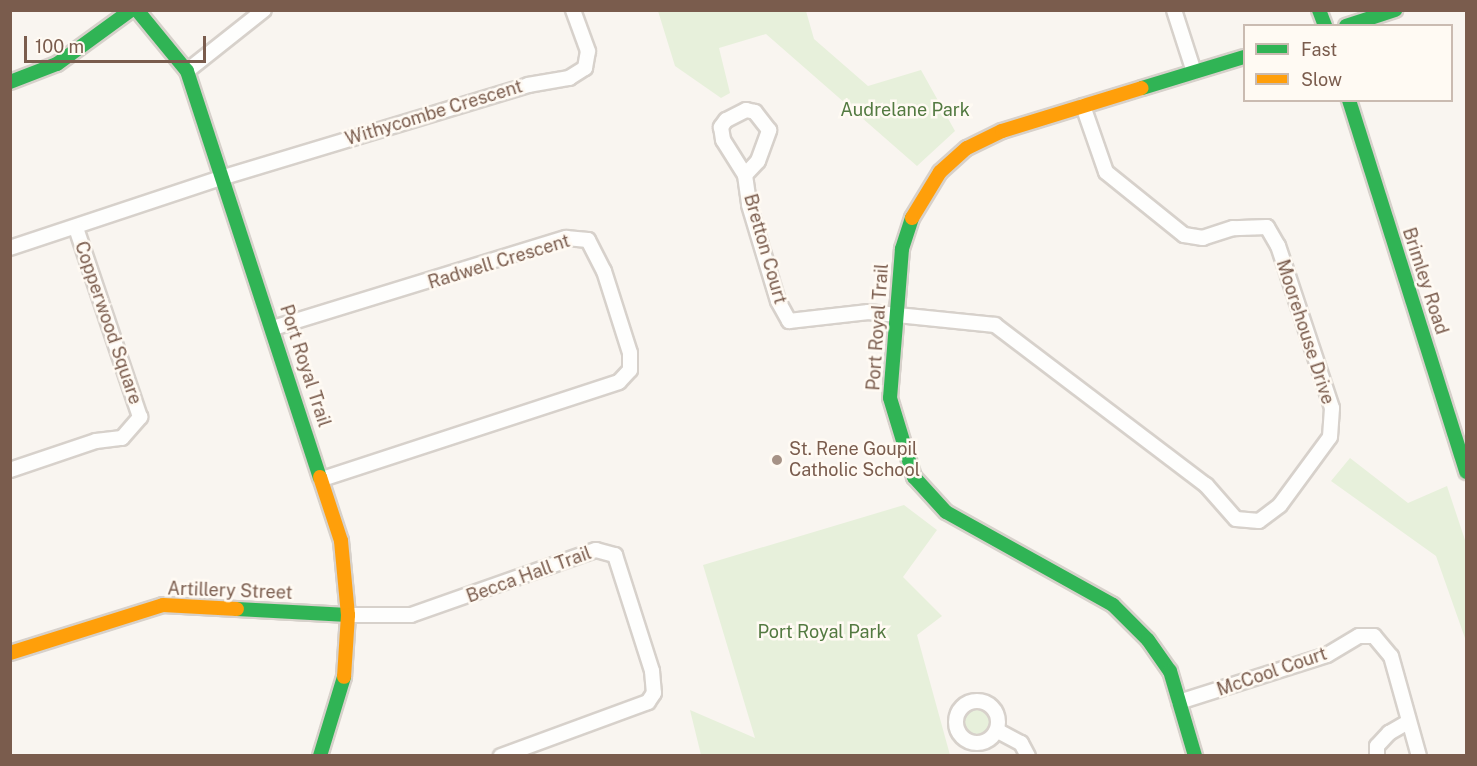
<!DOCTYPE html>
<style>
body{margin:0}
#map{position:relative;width:1477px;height:766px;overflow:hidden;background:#f9f5f0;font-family:"Public Sans",sans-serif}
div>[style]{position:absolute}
.green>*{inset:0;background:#e7f0db}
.round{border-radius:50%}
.roads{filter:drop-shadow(2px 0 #d7d1cb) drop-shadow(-2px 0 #d7d1cb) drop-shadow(0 2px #d7d1cb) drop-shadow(0 -2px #d7d1cb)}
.street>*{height:14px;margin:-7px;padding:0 7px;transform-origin:7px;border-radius:7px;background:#fefefd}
.street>.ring{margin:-7px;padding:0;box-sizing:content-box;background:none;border:14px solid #fefefd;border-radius:50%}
.fast>*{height:14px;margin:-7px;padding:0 7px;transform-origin:7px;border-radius:7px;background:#30b455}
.slow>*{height:14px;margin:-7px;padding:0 7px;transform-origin:7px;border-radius:7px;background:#ff9f0a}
.dots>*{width:16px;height:16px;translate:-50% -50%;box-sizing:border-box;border:3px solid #fffaf3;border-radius:50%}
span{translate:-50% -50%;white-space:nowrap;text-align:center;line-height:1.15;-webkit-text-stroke:5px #fffaf3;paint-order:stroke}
.park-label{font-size:18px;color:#537a41}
.street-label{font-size:18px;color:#7a5c4d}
.poi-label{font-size:18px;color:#7a5c4d}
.left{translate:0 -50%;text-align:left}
.frame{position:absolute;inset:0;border:12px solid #7a5c4d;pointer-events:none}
.legend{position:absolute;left:1243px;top:24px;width:210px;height:78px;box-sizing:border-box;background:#fffaf3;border:2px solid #cabbb1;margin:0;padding:8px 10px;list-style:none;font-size:18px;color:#7a5c4d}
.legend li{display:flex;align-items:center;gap:12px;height:30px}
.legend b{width:30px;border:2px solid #cabbb1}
.scale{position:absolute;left:24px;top:36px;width:182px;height:27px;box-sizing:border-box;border:3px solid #7a5c4d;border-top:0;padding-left:8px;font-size:18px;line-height:21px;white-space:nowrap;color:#7a5c4d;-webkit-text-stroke:4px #fffaf3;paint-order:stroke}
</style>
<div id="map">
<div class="green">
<i style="clip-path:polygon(658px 11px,806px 11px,814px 39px,868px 86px,921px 70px,955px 131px,917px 166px,766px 34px,719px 48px,730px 93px,721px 98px,675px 66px)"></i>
<i style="clip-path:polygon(1350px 458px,1408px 503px,1447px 486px,1466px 543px,1466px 641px,1436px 556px,1331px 481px)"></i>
<i style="clip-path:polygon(904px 505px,937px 530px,903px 577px,942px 616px,917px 635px,950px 755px,701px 755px,690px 710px,755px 738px,703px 565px)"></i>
<i class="round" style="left:962px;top:707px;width:30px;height:30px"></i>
</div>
<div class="roads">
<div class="street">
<i style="left:1174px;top:10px;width:65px;rotate:72.1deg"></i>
<i style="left:187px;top:71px;width:98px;rotate:-38.4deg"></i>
<i style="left:745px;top:175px;width:19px;rotate:-47deg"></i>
<i style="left:758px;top:161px;width:33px;rotate:-70deg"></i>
<i style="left:769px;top:130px;width:23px;rotate:-128deg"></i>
<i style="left:755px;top:112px;width:9px;rotate:-167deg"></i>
<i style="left:746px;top:110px;width:22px;rotate:153deg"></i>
<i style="left:726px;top:120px;width:9px;rotate:126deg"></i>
<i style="left:721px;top:127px;width:13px;rotate:81deg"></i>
<i style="left:723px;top:140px;width:41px;rotate:57.8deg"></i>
<i style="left:745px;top:175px;width:30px;rotate:82deg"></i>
<i style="left:749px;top:205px;width:100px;rotate:73.2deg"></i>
<i style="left:778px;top:301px;width:23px;rotate:61deg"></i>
<i style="left:789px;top:321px;width:80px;rotate:-6.5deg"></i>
<i style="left:868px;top:312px;width:128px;rotate:5.8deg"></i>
<i style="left:995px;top:325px;width:265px;rotate:37.2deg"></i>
<i style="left:1206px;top:485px;width:45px;rotate:48.6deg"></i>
<i style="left:1236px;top:519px;width:23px;rotate:5deg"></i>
<i style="left:1259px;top:521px;width:26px;rotate:-37deg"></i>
<i style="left:1280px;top:505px;width:84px;rotate:-53.7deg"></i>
<i style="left:1330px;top:437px;width:29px;rotate:-86deg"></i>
<i style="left:1332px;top:408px;width:171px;rotate:-108.4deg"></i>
<i style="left:1278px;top:246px;width:22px;rotate:-120deg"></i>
<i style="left:1267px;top:227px;width:34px;rotate:178deg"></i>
<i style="left:1233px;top:228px;width:32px;rotate:162deg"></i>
<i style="left:1203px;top:238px;width:19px;rotate:-171deg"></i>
<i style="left:1184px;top:235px;width:100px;rotate:-141.1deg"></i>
<i style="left:1106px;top:172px;width:70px;rotate:-109.2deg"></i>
<i style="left:10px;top:248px;width:225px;rotate:-18.4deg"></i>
<i style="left:224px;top:177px;width:318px;rotate:-16.8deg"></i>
<i style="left:528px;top:85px;width:42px;rotate:-9.7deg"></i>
<i style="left:569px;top:78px;width:19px;rotate:-32deg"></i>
<i style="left:585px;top:68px;width:17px;rotate:-80deg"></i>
<i style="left:588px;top:51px;width:44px;rotate:-110.1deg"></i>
<i style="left:273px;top:328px;width:307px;rotate:-17.1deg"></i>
<i style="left:566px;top:238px;width:22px;rotate:5deg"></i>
<i style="left:588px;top:240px;width:35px;rotate:63deg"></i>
<i style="left:604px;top:271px;width:86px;rotate:72.4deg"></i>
<i style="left:630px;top:353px;width:17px;rotate:90deg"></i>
<i style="left:630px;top:370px;width:16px;rotate:133deg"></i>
<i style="left:619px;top:382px;width:311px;rotate:161.9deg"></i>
<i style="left:10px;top:470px;width:91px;rotate:-18.6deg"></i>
<i style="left:96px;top:441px;width:26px;rotate:-7deg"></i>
<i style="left:122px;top:438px;width:28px;rotate:-49deg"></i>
<i style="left:140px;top:417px;width:200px;rotate:-108.7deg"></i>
<i style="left:348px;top:615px;width:63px"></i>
<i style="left:411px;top:615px;width:196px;rotate:-19.4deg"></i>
<i style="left:596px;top:550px;width:20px;rotate:15deg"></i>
<i style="left:615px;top:555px;width:122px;rotate:72.3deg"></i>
<i style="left:652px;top:671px;width:22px;rotate:85deg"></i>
<i style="left:654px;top:693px;width:11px;rotate:124deg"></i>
<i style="left:648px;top:702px;width:157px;rotate:159.8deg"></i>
<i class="ring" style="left:956px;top:701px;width:28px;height:28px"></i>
<i style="left:1179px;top:702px;width:155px;rotate:-17.6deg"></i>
<i style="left:1327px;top:655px;width:37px;rotate:-31deg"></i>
<i style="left:1359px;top:636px;width:15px"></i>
<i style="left:1374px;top:636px;width:26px;rotate:50deg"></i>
<i style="left:1391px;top:656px;width:104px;rotate:74.4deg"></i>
<i style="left:998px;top:731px;width:26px;rotate:28deg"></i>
<i style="left:1021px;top:743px;width:15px;rotate:62deg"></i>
<i style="left:1377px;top:756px;width:10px;rotate:-90deg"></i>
<i style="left:1377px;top:746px;width:18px;rotate:-47deg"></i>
<i style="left:1389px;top:733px;width:20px;rotate:-30deg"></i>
</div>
<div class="fast">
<i style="left:137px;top:10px;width:79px;rotate:50.7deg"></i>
<i style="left:187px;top:71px;width:427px;rotate:71.9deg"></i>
<i style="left:1319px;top:10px;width:17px;rotate:69deg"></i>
<i style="left:1346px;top:26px;width:52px;rotate:-18.1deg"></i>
<i style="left:10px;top:82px;width:50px;rotate:-21deg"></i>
<i style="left:57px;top:64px;width:92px;rotate:-36.1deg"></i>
<i style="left:1142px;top:88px;width:107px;rotate:-16.9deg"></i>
<i style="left:1349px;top:100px;width:390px;rotate:72.5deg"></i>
<i style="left:912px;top:218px;width:33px;rotate:108deg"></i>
<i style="left:902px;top:249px;width:149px;rotate:94.6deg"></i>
<i style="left:890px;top:398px;width:83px;rotate:73.1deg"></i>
<i style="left:914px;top:477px;width:47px;rotate:47.6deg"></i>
<i style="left:946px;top:512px;width:191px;rotate:29.1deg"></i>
<i style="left:1113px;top:605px;width:49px;rotate:45deg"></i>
<i style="left:1148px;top:640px;width:38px;rotate:55deg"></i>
<i style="left:1170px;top:671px;width:89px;rotate:73.6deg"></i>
<i style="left:237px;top:609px;width:111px;rotate:3.1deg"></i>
<i style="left:320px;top:756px;width:83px;rotate:-73.1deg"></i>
</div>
<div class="slow">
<i style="left:912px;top:218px;width:54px;rotate:-58.7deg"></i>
<i style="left:940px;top:172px;width:36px;rotate:-42deg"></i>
<i style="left:967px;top:148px;width:39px;rotate:-26deg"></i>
<i style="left:1002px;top:131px;width:146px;rotate:-17.1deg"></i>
<i style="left:320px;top:477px;width:67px;rotate:71.8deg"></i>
<i style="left:341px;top:541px;width:74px;rotate:84.6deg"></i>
<i style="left:348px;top:615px;width:62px;rotate:93.7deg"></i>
<i style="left:10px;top:653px;width:160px;rotate:-17.4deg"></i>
<i style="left:163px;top:605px;width:74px;rotate:3.1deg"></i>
</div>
</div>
<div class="dots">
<i style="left:777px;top:460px;background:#a69286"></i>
</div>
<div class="park-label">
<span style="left:905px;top:110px">Audrelane Park</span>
<span style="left:822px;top:632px">Port Royal Park</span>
</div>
<div class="street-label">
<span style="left:434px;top:113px;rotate:-17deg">Withycombe Crescent</span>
<span style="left:765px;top:249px;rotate:74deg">Bretton Court</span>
<span style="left:499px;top:262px;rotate:-17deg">Radwell Crescent</span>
<span style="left:1425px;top:281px;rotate:72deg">Brimley Road</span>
<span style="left:108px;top:323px;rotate:71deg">Copperwood Square</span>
<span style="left:878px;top:327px;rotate:-86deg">Port Royal Trail</span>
<span style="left:1305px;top:332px;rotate:72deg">Moorehouse Drive</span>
<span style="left:305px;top:366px;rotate:72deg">Port Royal Trail</span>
<span style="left:529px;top:575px;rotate:-20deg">Becca Hall Trail</span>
<span style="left:230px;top:591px;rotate:2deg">Artillery Street</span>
<span style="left:1272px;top:672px;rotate:-19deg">McCool Court</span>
</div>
<div class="poi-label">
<span class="left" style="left:789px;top:460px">St. Rene Goupil<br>Catholic School</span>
</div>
<div class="frame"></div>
<ul class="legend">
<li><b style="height:8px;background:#30b455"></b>Fast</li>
<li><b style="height:8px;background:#ff9f0a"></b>Slow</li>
</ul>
<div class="scale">100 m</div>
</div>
